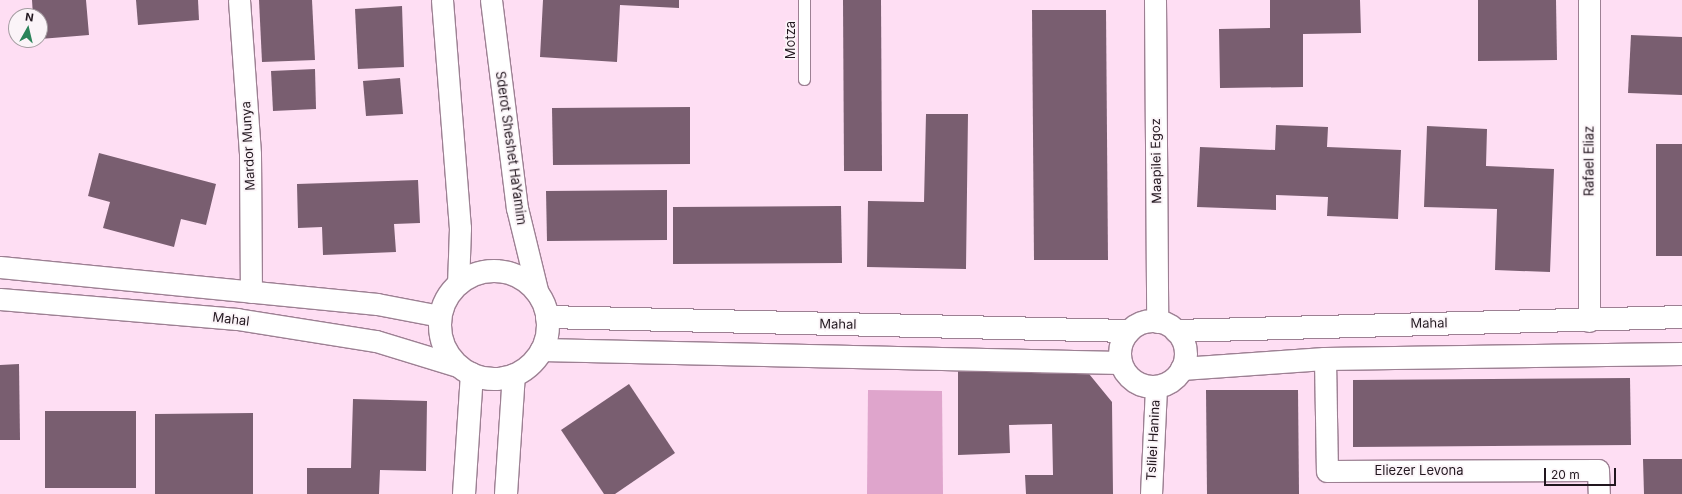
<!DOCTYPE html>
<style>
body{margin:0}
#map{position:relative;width:1682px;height:494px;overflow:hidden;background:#fedef3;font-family:Inter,sans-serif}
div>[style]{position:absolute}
.green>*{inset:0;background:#dfa5cc}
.building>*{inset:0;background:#795e70}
.roads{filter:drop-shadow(1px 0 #9d8093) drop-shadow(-1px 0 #9d8093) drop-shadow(0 1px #9d8093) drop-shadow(0 -1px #9d8093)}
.lane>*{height:11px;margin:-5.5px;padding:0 5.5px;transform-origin:5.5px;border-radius:5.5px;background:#fff}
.street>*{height:21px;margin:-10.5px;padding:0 10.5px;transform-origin:10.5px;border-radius:10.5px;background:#fff}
.secondary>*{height:22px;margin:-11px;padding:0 11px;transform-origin:11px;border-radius:11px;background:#fff}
.secondary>.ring{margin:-11px;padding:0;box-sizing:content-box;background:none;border:22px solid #fff;border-radius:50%}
span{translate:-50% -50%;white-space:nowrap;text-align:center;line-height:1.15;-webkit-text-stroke:3.5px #fbf4f8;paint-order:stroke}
.street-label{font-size:13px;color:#22171f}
.north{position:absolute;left:8px;top:8px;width:40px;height:40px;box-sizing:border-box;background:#fbf4f8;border:1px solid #a49ca1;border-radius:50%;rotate:8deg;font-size:11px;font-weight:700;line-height:16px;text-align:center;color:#22171f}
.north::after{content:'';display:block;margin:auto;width:14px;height:18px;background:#2b845a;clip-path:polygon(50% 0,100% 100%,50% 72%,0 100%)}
.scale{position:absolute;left:1544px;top:468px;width:72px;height:18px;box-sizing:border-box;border:2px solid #22171f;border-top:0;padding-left:5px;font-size:12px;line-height:14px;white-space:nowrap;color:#22171f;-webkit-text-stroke:3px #fbf4f8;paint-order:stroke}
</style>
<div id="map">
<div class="green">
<i style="clip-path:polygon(868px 390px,942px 391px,943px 494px,867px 494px)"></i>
</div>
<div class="building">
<i style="clip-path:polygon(32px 0,86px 0,89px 35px,40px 39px,40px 16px,33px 16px)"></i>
<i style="clip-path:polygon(136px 0,198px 0,199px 20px,138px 25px)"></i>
<i style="clip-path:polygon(259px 0,312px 0,315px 60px,262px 62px)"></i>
<i style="clip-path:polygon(543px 0,679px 0,679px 8px,620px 5px,617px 62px,540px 57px)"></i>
<i style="clip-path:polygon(843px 0,881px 0,882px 171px,844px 171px)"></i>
<i style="clip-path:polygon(1270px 0,1360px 0,1361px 33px,1303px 34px,1303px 87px,1220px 88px,1219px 29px,1270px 28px)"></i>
<i style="clip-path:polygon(1478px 0,1556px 0,1557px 60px,1478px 61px)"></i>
<i style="clip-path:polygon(402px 6px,404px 67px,358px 69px,355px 9px)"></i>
<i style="clip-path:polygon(1032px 10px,1106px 10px,1108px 260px,1034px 260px)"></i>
<i style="clip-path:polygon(1631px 35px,1682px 37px,1682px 95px,1628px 93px)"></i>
<i style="clip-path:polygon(315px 69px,316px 109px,273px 111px,271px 71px)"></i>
<i style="clip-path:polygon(400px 78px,403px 114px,366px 116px,363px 81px)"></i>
<i style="clip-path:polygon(690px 107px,690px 164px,553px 165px,552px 108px)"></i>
<i style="clip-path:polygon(926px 114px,968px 114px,966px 269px,867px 267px,868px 201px,924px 202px)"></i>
<i style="clip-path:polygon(1276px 125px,1328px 127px,1327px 147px,1401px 150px,1398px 219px,1327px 216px,1328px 197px,1276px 195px,1276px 210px,1197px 207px,1200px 147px,1275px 150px)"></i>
<i style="clip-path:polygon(1427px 126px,1487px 129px,1486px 166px,1554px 169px,1550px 272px,1495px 270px,1497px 209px,1424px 207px)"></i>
<i style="clip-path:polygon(1656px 144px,1682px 144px,1682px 256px,1656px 256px)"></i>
<i style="clip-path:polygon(99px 153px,216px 184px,206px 225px,181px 219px,174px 247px,103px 228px,110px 202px,88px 196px)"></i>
<i style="clip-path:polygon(418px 180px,420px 223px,394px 224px,396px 252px,323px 255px,322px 227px,298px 228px,297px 184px)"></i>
<i style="clip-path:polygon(667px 190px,667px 240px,547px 241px,546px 191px)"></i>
<i style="clip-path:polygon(841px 206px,842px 263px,673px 264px,673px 207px)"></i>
<i style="clip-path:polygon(19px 364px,20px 440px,0 440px,0 365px)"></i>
<i style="clip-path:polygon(1085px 369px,1112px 402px,1113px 494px,1026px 494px,1025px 475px,1053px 475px,1052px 424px,1009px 425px,1010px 453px,958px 455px,958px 370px)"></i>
<i style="clip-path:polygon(1630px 378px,1631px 445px,1353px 447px,1353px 380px)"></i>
<i style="clip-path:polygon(629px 384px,675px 453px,615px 494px,604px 494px,561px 430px)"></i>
<i style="clip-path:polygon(1206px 390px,1298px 390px,1299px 494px,1207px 494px)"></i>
<i style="clip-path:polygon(353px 399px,427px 401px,426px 471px,380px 470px,379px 494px,307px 494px,307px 468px,351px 468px)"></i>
<i style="clip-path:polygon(45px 411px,136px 411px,136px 488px,45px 488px)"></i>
<i style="clip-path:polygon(253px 413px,253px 494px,155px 494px,155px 414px)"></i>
<i style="clip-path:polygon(1643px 459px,1682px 459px,1682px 494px,1644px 494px)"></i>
</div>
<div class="roads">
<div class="lane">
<i style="left:804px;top:0;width:79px;rotate:90deg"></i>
</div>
<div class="street">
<i style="left:239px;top:0;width:154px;rotate:85.9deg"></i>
<i style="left:250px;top:154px;width:138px;rotate:89.6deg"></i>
<i style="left:442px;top:0;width:229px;rotate:85.5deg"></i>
<i style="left:460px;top:228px;width:56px;rotate:92deg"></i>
<i style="left:491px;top:0;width:210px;rotate:82.9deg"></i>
<i style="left:517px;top:208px;width:89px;rotate:76.3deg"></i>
<i style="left:1155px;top:0;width:322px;rotate:89.6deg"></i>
<i style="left:1589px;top:0;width:321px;rotate:90deg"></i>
<i style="left:0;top:267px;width:379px;rotate:5.6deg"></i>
<i style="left:377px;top:304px;width:64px;rotate:10.8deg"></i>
<i style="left:0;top:299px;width:238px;rotate:4.8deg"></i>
<i style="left:237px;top:319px;width:141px;rotate:9deg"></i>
<i style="left:376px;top:341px;width:86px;rotate:17deg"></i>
<i style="left:1325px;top:359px;width:112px;rotate:89deg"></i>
<i style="left:1327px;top:471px;width:271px;rotate:-0.2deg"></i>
<i style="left:1598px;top:470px;width:24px;rotate:88deg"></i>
<i style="left:1151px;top:494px;width:107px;rotate:-87.3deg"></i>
</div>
<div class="secondary">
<i class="ring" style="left:440px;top:271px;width:86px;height:86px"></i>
<i style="left:547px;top:317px;width:582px;rotate:1.38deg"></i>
<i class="ring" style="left:1120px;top:321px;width:44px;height:44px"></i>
<i style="left:1176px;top:331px;width:506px;rotate:-1.58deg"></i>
<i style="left:542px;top:350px;width:579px;rotate:1.29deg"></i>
<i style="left:1182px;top:369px;width:143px;rotate:-4deg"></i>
<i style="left:1325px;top:359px;width:357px;rotate:-0.8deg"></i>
<i style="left:464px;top:494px;width:120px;rotate:-86.2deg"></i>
<i style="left:506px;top:494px;width:119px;rotate:-86.2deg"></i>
</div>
</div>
<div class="street-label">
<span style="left:790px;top:40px;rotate:-90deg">Motza</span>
<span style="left:248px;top:146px;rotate:-93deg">Mardor Munya</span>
<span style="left:511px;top:148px;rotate:82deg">Sderot Sheshet HaYamim</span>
<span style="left:1156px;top:161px;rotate:-91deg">Maapilei Egoz</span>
<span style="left:1589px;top:161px;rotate:-90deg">Rafael Eliaz</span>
<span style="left:231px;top:319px;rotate:7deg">Mahal</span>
<span style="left:1429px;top:323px;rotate:-1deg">Mahal</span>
<span style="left:838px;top:324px;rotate:1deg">Mahal</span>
<span style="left:1153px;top:440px;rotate:-87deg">Tslilei Hanina</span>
<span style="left:1419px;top:470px">Eliezer Levona</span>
</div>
<div class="north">N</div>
<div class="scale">20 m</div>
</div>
